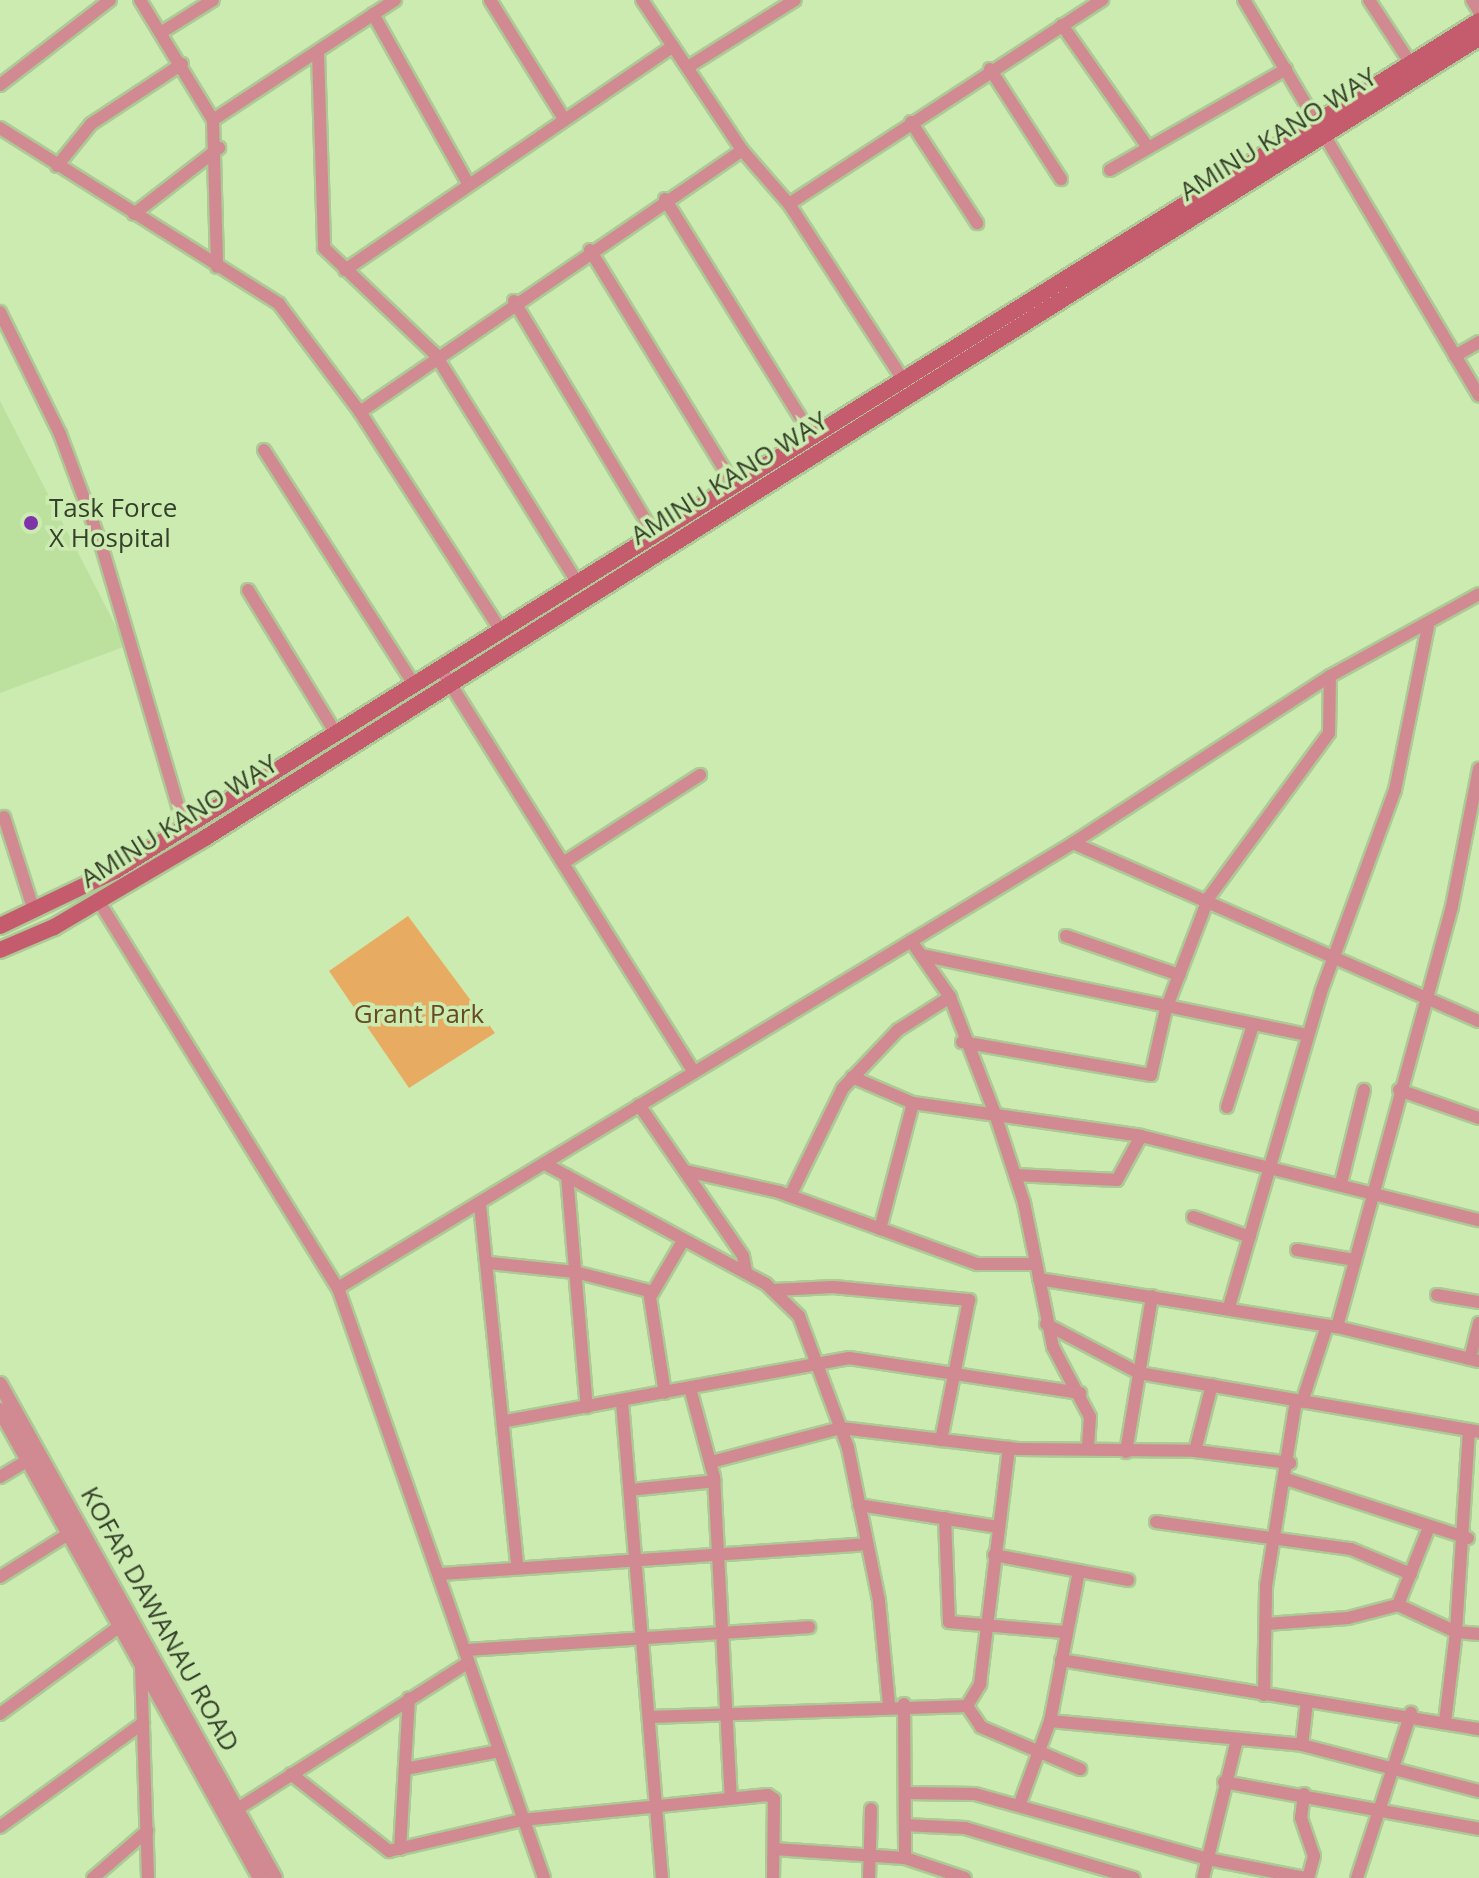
<!DOCTYPE html>
<style>
body{margin:0}
#map{position:relative;width:1479px;height:1878px;overflow:hidden;background:#cbebb0;font-family:"Open Sans",sans-serif}
div>[style]{position:absolute}
.built>*{inset:0;background:#bce09e}
.green>*{inset:0;background:#e7ac61}
.roads{filter:drop-shadow(2px 0 #adc995) drop-shadow(-2px 0 #adc995) drop-shadow(0 2px #adc995) drop-shadow(0 -2px #adc995)}
.minor>*{height:12px;margin:-6px;padding:0 6px;transform-origin:6px;border-radius:6px;background:#d18992}
.tertiary>*{height:14px;margin:-7px;padding:0 7px;transform-origin:7px;border-radius:7px;background:#d18992}
.secondary>*{height:16px;margin:-8px;padding:0 8px;transform-origin:8px;border-radius:8px;background:#c45c6e}
.dots>*{width:22px;height:22px;translate:-50% -50%;box-sizing:border-box;border:4px solid #cbebb0;border-radius:50%}
span{translate:-50% -50%;white-space:nowrap;text-align:center;line-height:1.15;-webkit-text-stroke:7px #cbebb0;paint-order:stroke}
.street-label{font-size:26px;color:#35412a}
.poi-label{font-size:26px;color:#35412a}
.left{translate:0 -50%;text-align:left}
.park-label{font-size:26px;color:#674924}
</style>
<div id="map">
<div class="built">
<i style="clip-path:polygon(0 401px,126px 646px,0 693px)"></i>
</div>
<div class="green">
<i style="clip-path:polygon(408px 916px,495px 1033px,409px 1088px,329px 971px)"></i>
</div>
<div class="roads">
<div class="minor">
<i style="left:140px;top:0;width:140px;rotate:58.7deg"></i>
<i style="left:213px;top:120px;width:147px;rotate:88.4deg"></i>
<i style="left:490px;top:0;width:140px;rotate:58.1deg"></i>
<i style="left:642px;top:0;width:180px;rotate:56.3deg"></i>
<i style="left:742px;top:150px;width:72px;rotate:49deg"></i>
<i style="left:789px;top:204px;width:211px;rotate:57deg"></i>
<i style="left:1244px;top:0;width:460px;rotate:59.3deg"></i>
<i style="left:1369px;top:0;width:73px;rotate:56.7deg"></i>
<i style="left:1472px;top:0;width:13px;rotate:58deg"></i>
<i style="left:373px;top:14px;width:194px;rotate:60.7deg"></i>
<i style="left:1062px;top:25px;width:148px;rotate:54.9deg"></i>
<i style="left:162px;top:32px;width:60px;rotate:-32.1deg"></i>
<i style="left:318px;top:53px;width:195px;rotate:88.2deg"></i>
<i style="left:324px;top:248px;width:153px;rotate:43.7deg"></i>
<i style="left:435px;top:354px;width:271px;rotate:58.1deg"></i>
<i style="left:688px;top:67px;width:126px;rotate:-32.1deg"></i>
<i style="left:990px;top:69px;width:131px;rotate:57.2deg"></i>
<i style="left:0;top:85px;width:139px;rotate:-37.7deg"></i>
<i style="left:213px;top:120px;width:218px;rotate:-33.4deg"></i>
<i style="left:911px;top:122px;width:121px;rotate:56.8deg"></i>
<i style="left:0;top:128px;width:330px;rotate:32.2deg"></i>
<i style="left:279px;top:304px;width:135px;rotate:53.1deg"></i>
<i style="left:360px;top:412px;width:260px;rotate:57.2deg"></i>
<i style="left:57px;top:166px;width:54px;rotate:-51deg"></i>
<i style="left:91px;top:124px;width:109px;rotate:-33.4deg"></i>
<i style="left:1110px;top:170px;width:203px;rotate:-29.8deg"></i>
<i style="left:665px;top:199px;width:281px;rotate:58.2deg"></i>
<i style="left:789px;top:204px;width:374px;rotate:-33.1deg"></i>
<i style="left:134px;top:214px;width:108px;rotate:-37.8deg"></i>
<i style="left:590px;top:250px;width:278px;rotate:58.5deg"></i>
<i style="left:345px;top:270px;width:397px;rotate:-34.3deg"></i>
<i style="left:514px;top:301px;width:275px;rotate:59deg"></i>
<i style="left:0;top:312px;width:136px;rotate:63.8deg"></i>
<i style="left:60px;top:434px;width:117px;rotate:69.6deg"></i>
<i style="left:101px;top:544px;width:294px;rotate:73.6deg"></i>
<i style="left:1455px;top:356px;width:28px;rotate:-30deg"></i>
<i style="left:360px;top:412px;width:463px;rotate:-34.4deg"></i>
<i style="left:264px;top:450px;width:280px;rotate:57.4deg"></i>
<i style="left:248px;top:590px;width:170px;rotate:58.5deg"></i>
<i style="left:441px;top:669px;width:474px;rotate:57.9deg"></i>
<i style="left:4px;top:817px;width:99px;rotate:72.3deg"></i>
<i style="left:1073px;top:843px;width:443px;rotate:23.7deg"></i>
<i style="left:563px;top:863px;width:163px;rotate:-32.7deg"></i>
<i style="left:98px;top:900px;width:456px;rotate:58.3deg"></i>
<i style="left:338px;top:1288px;width:625px;rotate:70.75deg"></i>
<i style="left:1066px;top:936px;width:120px;rotate:19deg"></i>
<i style="left:911px;top:941px;width:68px;rotate:55.1deg"></i>
<i style="left:950px;top:997px;width:122px;rotate:68.9deg"></i>
<i style="left:994px;top:1111px;width:97px;rotate:71.9deg"></i>
<i style="left:1024px;top:1203px;width:147px;rotate:78.6deg"></i>
<i style="left:1053px;top:1347px;width:79px;rotate:62.1deg"></i>
<i style="left:1090px;top:1417px;width:32px;rotate:94deg"></i>
<i style="left:921px;top:955px;width:395px;rotate:11.7deg"></i>
<i style="left:962px;top:1042px;width:192px;rotate:9.9deg"></i>
<i style="left:1151px;top:1075px;width:68px;rotate:-77.2deg"></i>
<i style="left:1166px;top:1009px;width:120px;rotate:-69deg"></i>
<i style="left:1209px;top:897px;width:203px;rotate:-53.8deg"></i>
<i style="left:1329px;top:733px;width:57px;rotate:-89deg"></i>
<i style="left:852px;top:1077px;width:66px;rotate:23.1deg"></i>
<i style="left:913px;top:1103px;width:230px;rotate:8.2deg"></i>
<i style="left:1141px;top:1136px;width:348px;rotate:14deg"></i>
<i style="left:1399px;top:1090px;width:85px;rotate:19.3deg"></i>
<i style="left:639px;top:1105px;width:183px;rotate:55.4deg"></i>
<i style="left:743px;top:1256px;width:16px;rotate:79deg"></i>
<i style="left:1227px;top:1107px;width:86px;rotate:-72.4deg"></i>
<i style="left:545px;top:1164px;width:251px;rotate:28.5deg"></i>
<i style="left:766px;top:1284px;width:46px;rotate:44.1deg"></i>
<i style="left:799px;top:1316px;width:141px;rotate:69.6deg"></i>
<i style="left:848px;top:1448px;width:156px;rotate:78.5deg"></i>
<i style="left:879px;top:1601px;width:103px;rotate:84.5deg"></i>
<i style="left:686px;top:1171px;width:95px;rotate:12.7deg"></i>
<i style="left:779px;top:1192px;width:211px;rotate:20deg"></i>
<i style="left:977px;top:1264px;width:59px"></i>
<i style="left:1015px;top:1175px;width:102px;rotate:2.8deg"></i>
<i style="left:1117px;top:1180px;width:50px;rotate:-61.4deg"></i>
<i style="left:567px;top:1176px;width:232px;rotate:85.1deg"></i>
<i style="left:1341px;top:1183px;width:96px;rotate:-76.1deg"></i>
<i style="left:790px;top:1196px;width:120px;rotate:-63.9deg"></i>
<i style="left:843px;top:1088px;width:80px;rotate:-46.5deg"></i>
<i style="left:898px;top:1030px;width:62px;rotate:-32.4deg"></i>
<i style="left:480px;top:1205px;width:362px;rotate:84.1deg"></i>
<i style="left:1193px;top:1217px;width:60px;rotate:19.3deg"></i>
<i style="left:880px;top:1229px;width:130px;rotate:-75.3deg"></i>
<i style="left:1297px;top:1250px;width:59px;rotate:9.8deg"></i>
<i style="left:489px;top:1263px;width:86px;rotate:6deg"></i>
<i style="left:575px;top:1272px;width:76px;rotate:14.4deg"></i>
<i style="left:649px;top:1291px;width:103px;rotate:81.1deg"></i>
<i style="left:1039px;top:1279px;width:302px;rotate:9.2deg"></i>
<i style="left:1337px;top:1327px;width:146px;rotate:13.5deg"></i>
<i style="left:338px;top:1288px;width:859px;rotate:-31.19deg"></i>
<i style="left:1073px;top:843px;width:306px;rotate:-33deg"></i>
<i style="left:1330px;top:676px;width:170px;rotate:-28.8deg"></i>
<i style="left:775px;top:1290px;width:58px;rotate:-3deg"></i>
<i style="left:833px;top:1287px;width:137px;rotate:5.5deg"></i>
<i style="left:969px;top:1300px;width:143px;rotate:101.3deg"></i>
<i style="left:652px;top:1294px;width:61px;rotate:-59.7deg"></i>
<i style="left:1437px;top:1295px;width:43px;rotate:9.5deg"></i>
<i style="left:1229px;top:1307px;width:328px;rotate:-73.7deg"></i>
<i style="left:1321px;top:992px;width:215px;rotate:-69.9deg"></i>
<i style="left:1395px;top:790px;width:167px;rotate:-78.6deg"></i>
<i style="left:1046px;top:1324px;width:105px;rotate:27.8deg"></i>
<i style="left:1139px;top:1373px;width:345px;rotate:9.8deg"></i>
<i style="left:1337px;top:1327px;width:436px;rotate:-74.7deg"></i>
<i style="left:1452px;top:906px;width:140px;rotate:-78.9deg"></i>
<i style="left:1470px;top:1359px;width:37px;rotate:-76deg"></i>
<i style="left:690px;top:1388px;width:92px;rotate:74.9deg"></i>
<i style="left:714px;top:1477px;width:321px;rotate:87deg"></i>
<i style="left:622px;top:1402px;width:478px;rotate:85.2deg"></i>
<i style="left:1302px;top:1402px;width:80px;rotate:-71.8deg"></i>
<i style="left:506px;top:1421px;width:349px;rotate:-10.4deg"></i>
<i style="left:849px;top:1358px;width:234px;rotate:8.6deg"></i>
<i style="left:1469px;top:1430px;width:202px;rotate:93.7deg"></i>
<i style="left:1456px;top:1632px;width:23px;rotate:5deg"></i>
<i style="left:1195px;top:1451px;width:96px;rotate:7.2deg"></i>
<i style="left:1126px;top:1452px;width:158px;rotate:-80.5deg"></i>
<i style="left:711px;top:1462px;width:134px;rotate:-14.7deg"></i>
<i style="left:841px;top:1428px;width:178px;rotate:6.8deg"></i>
<i style="left:1018px;top:1449px;width:177px;rotate:0.6deg"></i>
<i style="left:1195px;top:1451px;width:68px;rotate:-75.6deg"></i>
<i style="left:0;top:1477px;width:33px;rotate:-31deg"></i>
<i style="left:1289px;top:1480px;width:188px;rotate:18deg"></i>
<i style="left:630px;top:1490px;width:85px;rotate:-6deg"></i>
<i style="left:859px;top:1505px;width:141px;rotate:9deg"></i>
<i style="left:945px;top:1518px;width:104px;rotate:87.8deg"></i>
<i style="left:949px;top:1622px;width:115px;rotate:5deg"></i>
<i style="left:1156px;top:1522px;width:197px;rotate:7.9deg"></i>
<i style="left:1351px;top:1549px;width:65px;rotate:22.6deg"></i>
<i style="left:994px;top:1555px;width:86px;rotate:10.7deg"></i>
<i style="left:1079px;top:1571px;width:153px;rotate:100.9deg"></i>
<i style="left:1050px;top:1721px;width:90px;rotate:110deg"></i>
<i style="left:1079px;top:1571px;width:50px;rotate:10.4deg"></i>
<i style="left:440px;top:1574px;width:428px;rotate:-4deg"></i>
<i style="left:0;top:1577px;width:83px;rotate:-32.2deg"></i>
<i style="left:1398px;top:1605px;width:64px;rotate:25deg"></i>
<i style="left:1456px;top:1632px;width:90px;rotate:97deg"></i>
<i style="left:1266px;top:1624px;width:82px;rotate:-4.2deg"></i>
<i style="left:1348px;top:1618px;width:52px;rotate:-14.6deg"></i>
<i style="left:1398px;top:1605px;width:84px;rotate:-68.3deg"></i>
<i style="left:465px;top:1650px;width:345px;rotate:-3.8deg"></i>
<i style="left:1061px;top:1660px;width:424px;rotate:9.4deg"></i>
<i style="left:141px;top:1666px;width:212px;rotate:88.1deg"></i>
<i style="left:1264px;top:1695px;width:109px;rotate:-88.9deg"></i>
<i style="left:1266px;top:1586px;width:187px;rotate:-80.8deg"></i>
<i style="left:904px;top:1704px;width:154px;rotate:89.6deg"></i>
<i style="left:967px;top:1706px;width:25px;rotate:56deg"></i>
<i style="left:981px;top:1727px;width:108px;rotate:23deg"></i>
<i style="left:0;top:1714px;width:149px;rotate:-36.3deg"></i>
<i style="left:650px;top:1717px;width:317px;rotate:-2deg"></i>
<i style="left:967px;top:1706px;width:26px;rotate:-59deg"></i>
<i style="left:980px;top:1684px;width:238px;rotate:-83deg"></i>
<i style="left:1050px;top:1721px;width:253px;rotate:5.4deg"></i>
<i style="left:1302px;top:1745px;width:183px;rotate:14.6deg"></i>
<i style="left:1302px;top:1745px;width:44px;rotate:-83.5deg"></i>
<i style="left:405px;top:1769px;width:96px;rotate:-10.8deg"></i>
<i style="left:291px;top:1774px;width:125px;rotate:38.2deg"></i>
<i style="left:389px;top:1851px;width:137px;rotate:-13.1deg"></i>
<i style="left:522px;top:1820px;width:247px;rotate:-5.8deg"></i>
<i style="left:768px;top:1795px;width:7px;rotate:34deg"></i>
<i style="left:774px;top:1799px;width:79px;rotate:90.7deg"></i>
<i style="left:1224px;top:1782px;width:259px;rotate:10.4deg"></i>
<i style="left:906px;top:1793px;width:69px;rotate:0.8deg"></i>
<i style="left:975px;top:1794px;width:242px;rotate:15.6deg"></i>
<i style="left:1208px;top:1859px;width:100px;rotate:11deg"></i>
<i style="left:1304px;top:1794px;width:24px;rotate:97deg"></i>
<i style="left:1301px;top:1818px;width:40px;rotate:71.1deg"></i>
<i style="left:1314px;top:1856px;width:23px;rotate:105deg"></i>
<i style="left:239px;top:1808px;width:272px;rotate:-32.4deg"></i>
<i style="left:905px;top:1825px;width:60px;rotate:2.9deg"></i>
<i style="left:965px;top:1828px;width:176px;rotate:16.5deg"></i>
<i style="left:0;top:1827px;width:177px;rotate:-36deg"></i>
<i style="left:400px;top:1849px;width:151px;rotate:-86.6deg"></i>
<i style="left:774px;top:1849px;width:131px;rotate:3.9deg"></i>
<i style="left:905px;top:1858px;width:63px;rotate:18.4deg"></i>
<i style="left:93px;top:1878px;width:72px;rotate:-41deg"></i>
<i style="left:869px;top:1878px;width:69px;rotate:-88.3deg"></i>
<i style="left:1203px;top:1878px;width:142px;rotate:-76.2deg"></i>
<i style="left:1357px;top:1878px;width:174px;rotate:-71.9deg"></i>
</div>
<div class="tertiary">
<i style="left:0;top:1384px;width:565px;rotate:60.9deg"></i>
<i style="left:0;top:1410px;width:535px;rotate:60.95deg"></i>
</div>
<div class="secondary">
<i style="left:0;top:926px;width:127px;rotate:-25.6deg"></i>
<i style="left:115px;top:871px;width:1607px;rotate:-31.93deg"></i>
<i style="left:0;top:950px;width:59px;rotate:-23.1deg"></i>
<i style="left:54px;top:927px;width:175px;rotate:-30.5deg"></i>
<i style="left:205px;top:838px;width:1504px;rotate:-32.13deg"></i>
</div>
</div>
<div class="dots">
<i style="left:31px;top:523px;background:#7f35a7"></i>
</div>
<div class="street-label">
<span style="left:1278px;top:134px;rotate:-32deg">AMINU KANO WAY</span>
<span style="left:729px;top:478px;rotate:-32deg">AMINU KANO WAY</span>
<span style="left:179px;top:821px;rotate:-32deg">AMINU KANO WAY</span>
<span style="left:160px;top:1619px;rotate:61deg">KOFAR DAWANAU ROAD</span>
</div>
<div class="poi-label">
<span class="left" style="left:49px;top:523px">Task Force<br>X Hospital</span>
</div>
<div class="park-label">
<span style="left:419px;top:1014px">Grant Park</span>
</div>
</div>
